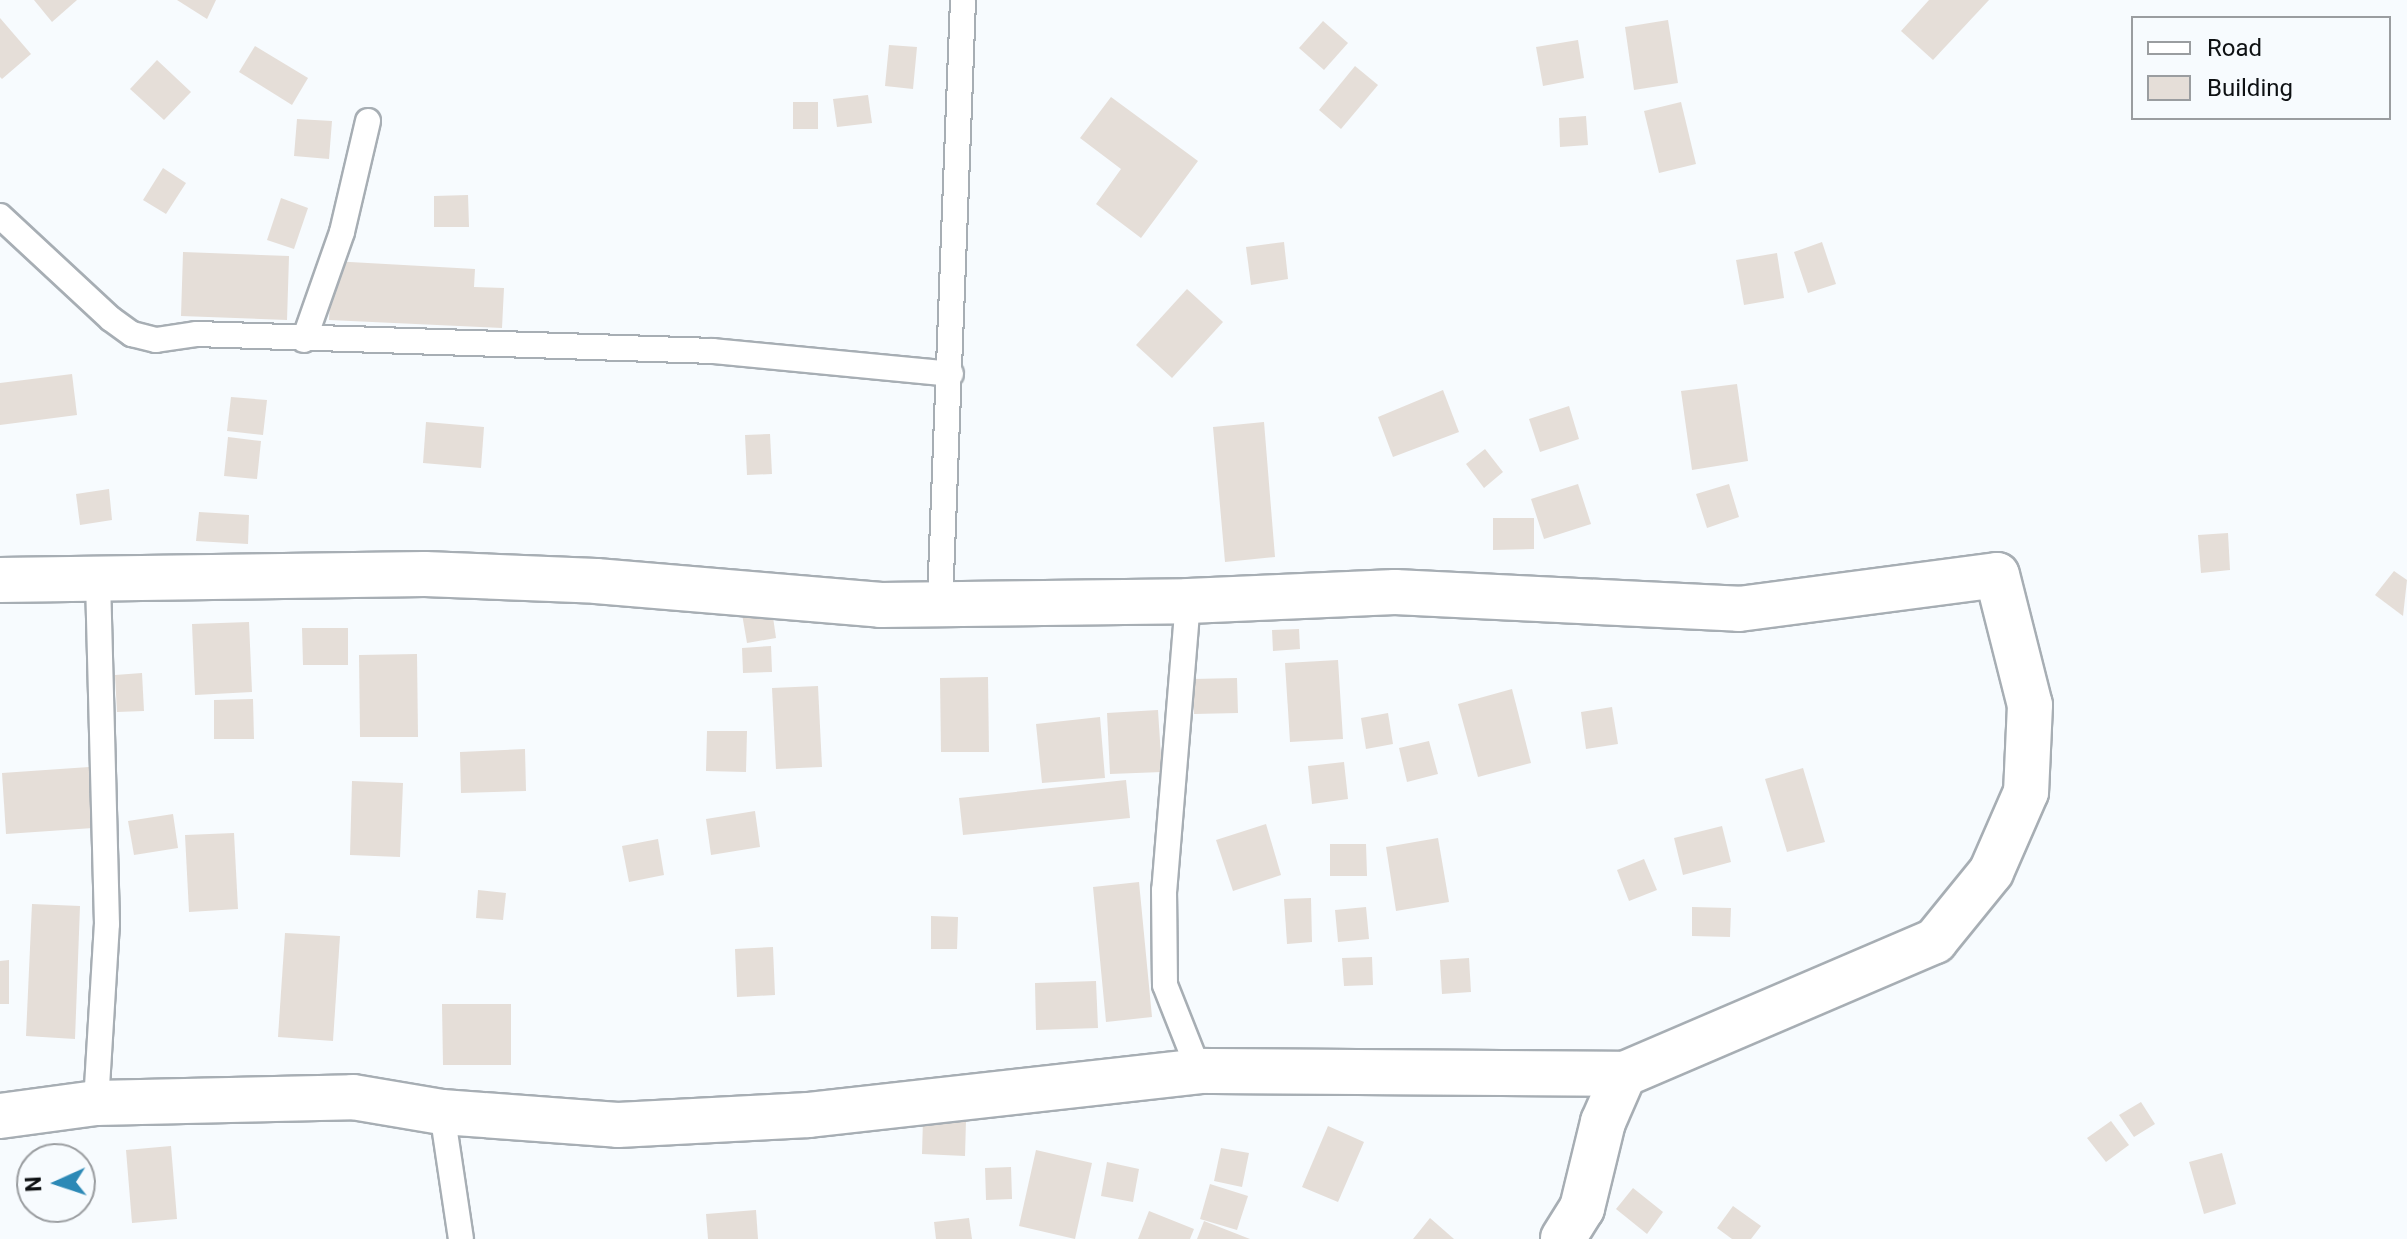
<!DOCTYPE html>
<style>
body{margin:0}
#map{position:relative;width:2407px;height:1239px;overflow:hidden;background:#f7fbfe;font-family:Roboto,sans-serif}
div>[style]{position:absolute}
.building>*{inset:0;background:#e5ded8}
.roads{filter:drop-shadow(2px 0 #a7aeb4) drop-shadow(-2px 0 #a7aeb4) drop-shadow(0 2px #a7aeb4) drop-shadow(0 -2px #a7aeb4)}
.lane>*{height:24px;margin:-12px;padding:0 12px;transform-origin:12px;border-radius:12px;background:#fff}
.street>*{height:44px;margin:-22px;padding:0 22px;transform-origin:22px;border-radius:22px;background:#fff}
span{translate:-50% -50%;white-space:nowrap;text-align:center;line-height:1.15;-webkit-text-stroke:7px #f7fbfe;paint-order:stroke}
.legend{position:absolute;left:2131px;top:16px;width:260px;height:104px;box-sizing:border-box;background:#f7fbfe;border:2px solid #9a9da0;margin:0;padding:10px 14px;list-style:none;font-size:24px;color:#0e1113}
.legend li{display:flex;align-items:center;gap:16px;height:40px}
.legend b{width:40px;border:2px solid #9a9da0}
.north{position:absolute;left:16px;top:1143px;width:80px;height:80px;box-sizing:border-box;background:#f7fbfe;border:2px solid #9a9da0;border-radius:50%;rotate:267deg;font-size:22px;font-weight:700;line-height:32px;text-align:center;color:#0e1113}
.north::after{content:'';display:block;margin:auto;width:28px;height:36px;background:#2c89b6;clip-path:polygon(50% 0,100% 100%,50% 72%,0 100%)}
</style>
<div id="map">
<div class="building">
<i style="clip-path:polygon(34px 0,77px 0,52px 22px)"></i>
<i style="clip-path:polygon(177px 0,216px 0,207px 19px)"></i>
<i style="clip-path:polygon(1929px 0,1989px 0,1933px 60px,1901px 31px)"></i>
<i style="clip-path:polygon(0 18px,31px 54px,2px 79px,0 77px)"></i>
<i style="clip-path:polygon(1668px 20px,1678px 83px,1634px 90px,1625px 27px)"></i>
<i style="clip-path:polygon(1323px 21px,1348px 43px,1324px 70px,1299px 48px)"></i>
<i style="clip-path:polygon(1578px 40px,1584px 78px,1543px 86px,1536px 47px)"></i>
<i style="clip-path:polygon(889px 45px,917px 47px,913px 89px,885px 86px)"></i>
<i style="clip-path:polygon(255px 46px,308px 78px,292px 105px,239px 72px)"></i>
<i style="clip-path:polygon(157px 60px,191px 92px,164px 120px,130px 89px)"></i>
<i style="clip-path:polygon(1355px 66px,1378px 85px,1341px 129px,1319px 110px)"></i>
<i style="clip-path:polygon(868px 95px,872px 123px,837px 127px,833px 99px)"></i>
<i style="clip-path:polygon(1111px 97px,1198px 161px,1141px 238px,1096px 204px,1121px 169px,1080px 138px)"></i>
<i style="clip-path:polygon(793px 102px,818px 102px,818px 129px,793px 129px)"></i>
<i style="clip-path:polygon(1681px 102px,1696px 164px,1659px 173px,1644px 111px)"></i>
<i style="clip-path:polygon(1586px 116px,1588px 145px,1560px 147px,1559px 118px)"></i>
<i style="clip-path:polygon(297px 119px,332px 121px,329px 159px,294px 156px)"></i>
<i style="clip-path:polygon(163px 168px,186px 183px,166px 214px,143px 200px)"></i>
<i style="clip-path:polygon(468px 195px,469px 227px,434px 227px,434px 196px)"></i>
<i style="clip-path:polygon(281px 198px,308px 208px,294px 249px,267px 240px)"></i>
<i style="clip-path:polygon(1284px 242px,1288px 279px,1251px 285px,1246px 247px)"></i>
<i style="clip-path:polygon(1822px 242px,1836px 284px,1808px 293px,1794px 252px)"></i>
<i style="clip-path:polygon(183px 252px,289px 256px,287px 320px,181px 316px)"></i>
<i style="clip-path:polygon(1777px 253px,1784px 298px,1744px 305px,1736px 260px)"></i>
<i style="clip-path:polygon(332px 261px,475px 269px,474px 287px,504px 288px,502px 328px,329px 320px)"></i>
<i style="clip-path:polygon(1187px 289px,1223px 322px,1172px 378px,1136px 345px)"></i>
<i style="clip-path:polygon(72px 374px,77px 415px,0 425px,0 383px)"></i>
<i style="clip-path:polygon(1737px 384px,1748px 461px,1692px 470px,1681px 391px)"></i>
<i style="clip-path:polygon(1443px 390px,1459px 432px,1393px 457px,1378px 417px)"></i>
<i style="clip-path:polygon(231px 397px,267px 400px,263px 435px,227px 431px)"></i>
<i style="clip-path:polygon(1569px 406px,1579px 439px,1540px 452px,1529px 419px)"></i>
<i style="clip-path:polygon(426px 422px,484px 427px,481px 468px,423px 463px)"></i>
<i style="clip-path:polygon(1264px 422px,1275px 557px,1225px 562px,1213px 427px)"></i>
<i style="clip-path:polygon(770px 434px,772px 474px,747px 475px,745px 435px)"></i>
<i style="clip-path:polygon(228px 437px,261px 441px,257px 479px,224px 476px)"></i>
<i style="clip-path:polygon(1485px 449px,1503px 472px,1484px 488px,1466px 464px)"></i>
<i style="clip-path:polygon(1578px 484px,1591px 524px,1544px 539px,1531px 499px)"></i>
<i style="clip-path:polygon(1729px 484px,1739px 517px,1707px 528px,1696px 494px)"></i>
<i style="clip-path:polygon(109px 489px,112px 520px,80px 525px,76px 494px)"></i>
<i style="clip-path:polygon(199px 512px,249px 515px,248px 544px,196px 541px)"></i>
<i style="clip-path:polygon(1493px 518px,1534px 518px,1534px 549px,1493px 550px)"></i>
<i style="clip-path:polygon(2228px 533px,2230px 570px,2201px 573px,2198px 535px)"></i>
<i style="clip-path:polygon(2394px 571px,2407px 580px,2403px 616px,2375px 595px)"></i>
<i style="clip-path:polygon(772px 610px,776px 638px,747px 643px,742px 614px)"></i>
<i style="clip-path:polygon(249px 622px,252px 692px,195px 695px,192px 624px)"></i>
<i style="clip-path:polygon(302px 628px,348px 628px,348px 665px,303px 665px)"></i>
<i style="clip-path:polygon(1299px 629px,1300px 649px,1273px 651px,1272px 630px)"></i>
<i style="clip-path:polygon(771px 646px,772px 672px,743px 673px,742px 648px)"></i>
<i style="clip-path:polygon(417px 654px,418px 737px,360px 737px,359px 655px)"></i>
<i style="clip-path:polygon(1338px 660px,1343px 739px,1290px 742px,1285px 663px)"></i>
<i style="clip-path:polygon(142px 673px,144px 711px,117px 712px,115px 675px)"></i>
<i style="clip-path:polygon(988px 677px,989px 752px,941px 752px,940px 678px)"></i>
<i style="clip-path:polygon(1237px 678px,1238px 713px,1194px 714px,1193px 679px)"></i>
<i style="clip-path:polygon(818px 686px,822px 767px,776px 769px,772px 688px)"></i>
<i style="clip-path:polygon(1512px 689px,1531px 763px,1478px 777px,1458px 704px)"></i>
<i style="clip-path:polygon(253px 699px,254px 739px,214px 739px,214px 700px)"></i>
<i style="clip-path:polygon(1612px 707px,1618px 744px,1586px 749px,1581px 712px)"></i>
<i style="clip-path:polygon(1158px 710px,1162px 772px,1110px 774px,1107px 713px)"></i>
<i style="clip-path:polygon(1388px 713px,1393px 744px,1366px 749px,1361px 718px)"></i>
<i style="clip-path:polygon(1100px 717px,1105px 778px,1042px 783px,1036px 724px)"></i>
<i style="clip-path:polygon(707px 731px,747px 731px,746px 772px,706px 771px)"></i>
<i style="clip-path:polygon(1429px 741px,1438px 774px,1407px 782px,1399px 748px)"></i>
<i style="clip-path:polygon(525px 749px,526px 791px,461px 793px,460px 752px)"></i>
<i style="clip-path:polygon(1344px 762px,1348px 799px,1312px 804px,1308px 766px)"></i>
<i style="clip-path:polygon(89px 767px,93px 828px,6px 834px,2px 773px)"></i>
<i style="clip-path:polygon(1803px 768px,1825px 842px,1787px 852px,1765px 779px)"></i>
<i style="clip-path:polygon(1126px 780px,1130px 818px,963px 835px,959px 798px)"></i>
<i style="clip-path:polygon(352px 781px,403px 783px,400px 857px,350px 855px)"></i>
<i style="clip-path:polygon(755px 811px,760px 847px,711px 855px,706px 819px)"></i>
<i style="clip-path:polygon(173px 814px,178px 848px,134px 855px,128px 821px)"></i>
<i style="clip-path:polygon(1266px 824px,1281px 875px,1233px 891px,1216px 840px)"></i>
<i style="clip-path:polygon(1722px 826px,1731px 862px,1683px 875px,1674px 838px)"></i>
<i style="clip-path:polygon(234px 833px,238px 909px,189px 912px,185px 835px)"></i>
<i style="clip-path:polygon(1438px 838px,1449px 902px,1396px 911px,1386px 847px)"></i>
<i style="clip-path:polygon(658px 839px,664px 875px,629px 882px,622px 846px)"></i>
<i style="clip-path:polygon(1330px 844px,1366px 844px,1367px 876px,1330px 876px)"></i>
<i style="clip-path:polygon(1644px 859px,1657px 890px,1629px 901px,1617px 870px)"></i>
<i style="clip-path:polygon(1139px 882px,1152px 1017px,1106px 1022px,1093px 887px)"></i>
<i style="clip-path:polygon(478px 890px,506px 893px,503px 920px,476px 918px)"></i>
<i style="clip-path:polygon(1311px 898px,1312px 942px,1287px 944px,1284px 899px)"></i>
<i style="clip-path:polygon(32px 904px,80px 906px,75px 1039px,26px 1036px)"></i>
<i style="clip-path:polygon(1366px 907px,1369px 939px,1338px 942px,1335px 910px)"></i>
<i style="clip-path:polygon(1692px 907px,1731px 908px,1730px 937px,1692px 936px)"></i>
<i style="clip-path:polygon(931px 916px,958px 917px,957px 949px,931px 949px)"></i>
<i style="clip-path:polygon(285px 933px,340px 936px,333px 1041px,278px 1037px)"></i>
<i style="clip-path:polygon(773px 947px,775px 995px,737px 997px,735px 949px)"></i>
<i style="clip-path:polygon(1372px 957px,1373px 985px,1344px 986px,1342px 958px)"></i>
<i style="clip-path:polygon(1469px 958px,1471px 992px,1442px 994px,1440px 960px)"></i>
<i style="clip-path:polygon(9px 960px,9px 1004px,0 1004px,0 961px)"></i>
<i style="clip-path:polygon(1096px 981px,1098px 1028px,1036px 1030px,1035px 983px)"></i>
<i style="clip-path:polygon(442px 1004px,511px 1004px,511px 1065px,443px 1065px)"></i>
<i style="clip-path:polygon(2141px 1102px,2155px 1124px,2134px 1137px,2119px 1115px)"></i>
<i style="clip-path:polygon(923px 1119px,966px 1120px,965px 1156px,922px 1154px)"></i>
<i style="clip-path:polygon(2111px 1121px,2129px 1145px,2106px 1162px,2087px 1138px)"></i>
<i style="clip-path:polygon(1328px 1126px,1364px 1142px,1338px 1202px,1302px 1187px)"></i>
<i style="clip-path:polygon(171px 1146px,177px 1219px,132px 1223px,126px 1150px)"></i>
<i style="clip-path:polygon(1221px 1148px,1249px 1153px,1242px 1187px,1214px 1181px)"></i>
<i style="clip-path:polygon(1036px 1150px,1092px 1163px,1075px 1239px,1019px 1226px)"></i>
<i style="clip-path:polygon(2222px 1153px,2236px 1204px,2204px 1214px,2189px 1162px)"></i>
<i style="clip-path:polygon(1107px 1162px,1139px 1169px,1133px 1202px,1101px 1196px)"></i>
<i style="clip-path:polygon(1011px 1167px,1012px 1199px,986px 1200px,985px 1168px)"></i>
<i style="clip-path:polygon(1210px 1184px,1248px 1196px,1237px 1230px,1200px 1219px)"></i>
<i style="clip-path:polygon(1633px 1188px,1663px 1212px,1647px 1234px,1616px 1209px)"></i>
<i style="clip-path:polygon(1733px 1206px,1761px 1226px,1751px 1239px,1732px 1239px,1717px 1228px)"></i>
<i style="clip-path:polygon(756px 1210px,758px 1239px,708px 1239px,706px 1214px)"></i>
<i style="clip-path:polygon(1149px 1211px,1194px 1229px,1190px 1239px,1138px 1239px)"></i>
<i style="clip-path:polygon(969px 1218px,972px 1239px,936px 1239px,934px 1222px)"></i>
<i style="clip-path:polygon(1430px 1218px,1454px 1239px,1413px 1239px)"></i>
<i style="clip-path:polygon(1204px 1221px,1250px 1239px,1197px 1239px)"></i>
</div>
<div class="roads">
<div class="lane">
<i style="left:0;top:216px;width:151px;rotate:42.9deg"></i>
<i style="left:111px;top:319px;width:26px;rotate:36deg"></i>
<i style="left:132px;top:334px;width:25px;rotate:14deg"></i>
<i style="left:156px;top:340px;width:40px;rotate:-8.5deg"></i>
<i style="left:196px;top:334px;width:517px;rotate:1.88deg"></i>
<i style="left:713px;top:351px;width:239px;rotate:5.5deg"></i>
<i style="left:304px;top:340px;width:114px;rotate:-70.6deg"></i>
<i style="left:342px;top:232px;width:114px;rotate:-76.8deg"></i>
<i style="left:1188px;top:601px;width:290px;rotate:94.7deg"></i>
<i style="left:1164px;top:890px;width:95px;rotate:89.4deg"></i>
<i style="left:1165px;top:985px;width:92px;rotate:68.4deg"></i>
<i style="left:940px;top:602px;width:602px;rotate:-87.81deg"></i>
<i style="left:96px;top:1103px;width:179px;rotate:-86.5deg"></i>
<i style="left:107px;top:924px;width:348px;rotate:-91.5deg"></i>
<i style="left:442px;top:1112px;width:128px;rotate:81.5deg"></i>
</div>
<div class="street">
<i style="left:0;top:580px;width:425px;rotate:-0.8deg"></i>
<i style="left:425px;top:574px;width:171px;rotate:2.3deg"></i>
<i style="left:596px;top:581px;width:286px;rotate:4.8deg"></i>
<i style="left:881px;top:605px;width:307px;rotate:-0.7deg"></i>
<i style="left:1188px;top:601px;width:207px;rotate:-2.5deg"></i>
<i style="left:1395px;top:592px;width:344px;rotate:2.8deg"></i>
<i style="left:1739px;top:609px;width:260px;rotate:-7.5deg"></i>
<i style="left:1997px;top:575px;width:134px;rotate:75.8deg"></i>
<i style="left:2030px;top:705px;width:87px;rotate:92.6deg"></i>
<i style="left:2026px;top:792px;width:87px;rotate:113.6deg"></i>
<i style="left:1991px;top:872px;width:89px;rotate:129.1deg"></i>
<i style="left:1935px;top:941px;width:338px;rotate:156.8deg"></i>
<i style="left:1624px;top:1074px;width:52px;rotate:113.6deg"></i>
<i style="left:1603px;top:1122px;width:89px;rotate:103.7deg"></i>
<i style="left:1582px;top:1208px;width:36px;rotate:122deg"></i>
<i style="left:0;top:1116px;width:97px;rotate:-7.7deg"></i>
<i style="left:96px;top:1103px;width:257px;rotate:-1.3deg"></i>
<i style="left:353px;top:1097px;width:90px;rotate:9.6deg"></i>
<i style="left:442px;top:1112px;width:176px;rotate:4.2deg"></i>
<i style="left:618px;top:1125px;width:191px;rotate:-3deg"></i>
<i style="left:809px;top:1115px;width:392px;rotate:-6.4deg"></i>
<i style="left:1199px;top:1071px;width:425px;rotate:0.4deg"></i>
</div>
</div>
<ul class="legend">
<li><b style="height:10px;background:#fff"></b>Road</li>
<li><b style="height:22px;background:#e5ded8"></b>Building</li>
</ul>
<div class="north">N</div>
</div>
